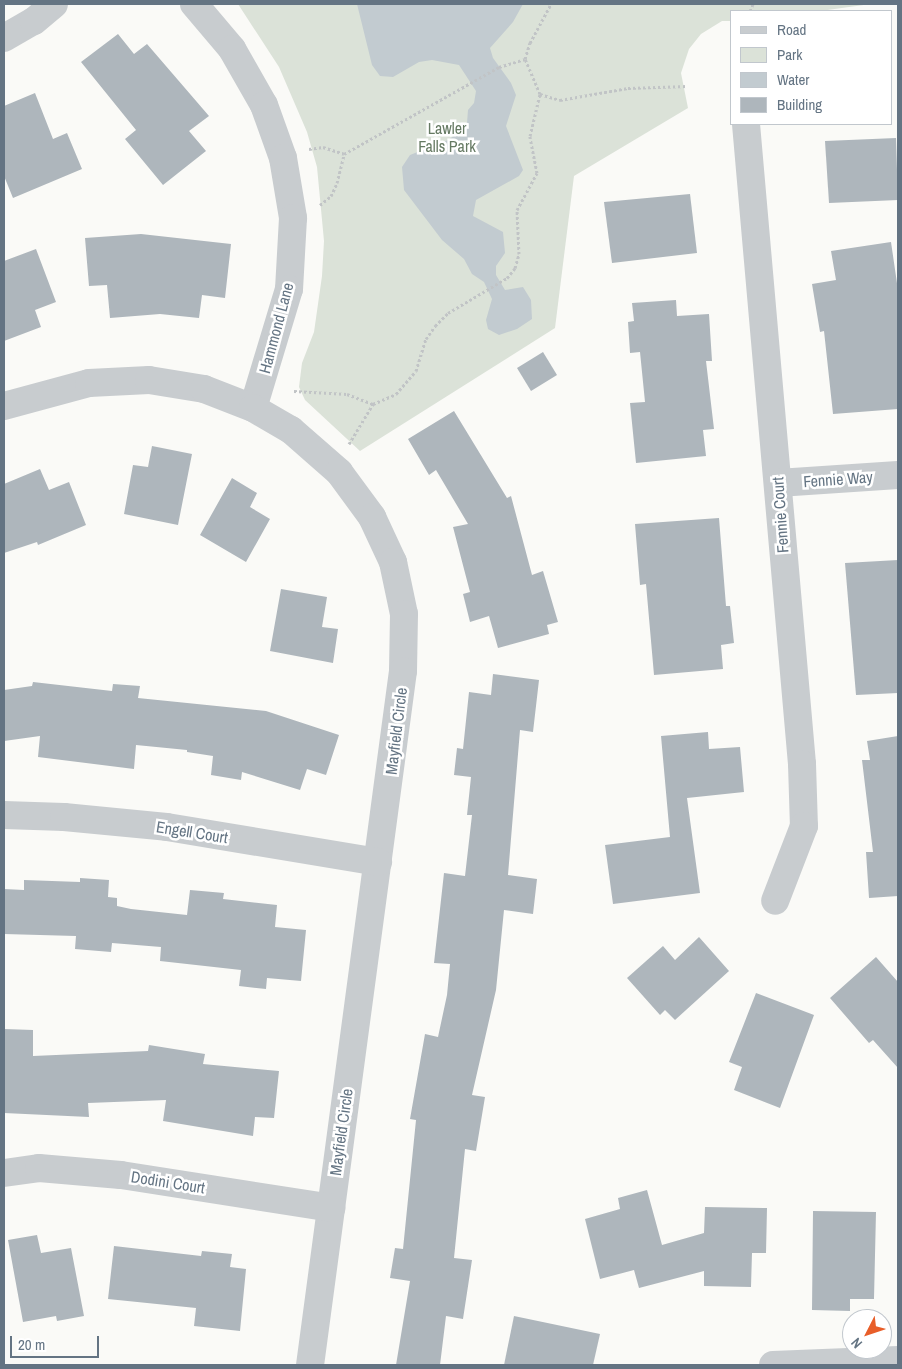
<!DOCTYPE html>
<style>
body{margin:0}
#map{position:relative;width:902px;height:1369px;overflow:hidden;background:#fafaf7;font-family:"Archivo Narrow",sans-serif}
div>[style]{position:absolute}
.green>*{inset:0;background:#dbe2d8}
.water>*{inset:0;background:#c2cbd0}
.building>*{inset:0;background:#aeb6bc}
.path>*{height:3px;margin-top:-1.5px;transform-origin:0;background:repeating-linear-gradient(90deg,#c1c4c6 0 2.5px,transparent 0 5px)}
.minor>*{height:28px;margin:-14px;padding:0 14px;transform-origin:14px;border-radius:14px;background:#c8cccf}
span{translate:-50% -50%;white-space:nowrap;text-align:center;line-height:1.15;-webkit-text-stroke:5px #fff;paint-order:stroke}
.park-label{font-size:16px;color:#667a63}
.street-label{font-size:16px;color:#647483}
.frame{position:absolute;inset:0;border:5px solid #647483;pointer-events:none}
.legend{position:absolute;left:730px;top:10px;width:162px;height:115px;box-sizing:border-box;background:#fff;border:1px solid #c1c7cd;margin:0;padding:6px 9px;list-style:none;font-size:15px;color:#647483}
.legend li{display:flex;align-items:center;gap:10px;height:25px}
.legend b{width:25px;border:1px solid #c1c7cd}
.north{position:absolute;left:842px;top:1309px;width:50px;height:50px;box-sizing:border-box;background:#fff;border:1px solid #c1c7cd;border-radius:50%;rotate:229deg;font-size:14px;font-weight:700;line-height:20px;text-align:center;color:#647483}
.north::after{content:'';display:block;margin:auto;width:18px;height:22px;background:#e85e29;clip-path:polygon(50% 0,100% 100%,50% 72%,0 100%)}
.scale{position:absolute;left:10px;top:1336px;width:89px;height:22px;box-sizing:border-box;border:2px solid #647483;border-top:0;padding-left:6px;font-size:15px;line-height:18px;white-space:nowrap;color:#647483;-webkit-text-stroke:4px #fff;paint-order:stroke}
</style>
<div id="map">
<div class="green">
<i style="clip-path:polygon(238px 4px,871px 4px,820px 11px,731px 11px,731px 21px,722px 21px,701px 34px,689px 49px,681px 73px,688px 108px,574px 176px,555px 328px,360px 451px,305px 400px,299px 387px,302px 363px,314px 332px,322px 276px,324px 241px,317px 167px,307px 132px,279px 67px)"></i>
</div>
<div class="water">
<i style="clip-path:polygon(357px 4px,523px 4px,513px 22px,490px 48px,493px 58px,511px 83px,516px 95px,506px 126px,523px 170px,519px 176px,476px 200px,473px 216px,503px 232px,505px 253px,496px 266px,496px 275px,505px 290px,523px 287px,531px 300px,532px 319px,517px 329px,499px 335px,488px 329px,486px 320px,492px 299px,484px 282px,472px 274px,464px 259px,442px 240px,404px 190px,402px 167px,410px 155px,448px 140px,461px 131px,467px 123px,468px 110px,474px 103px,476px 91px,459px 65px,432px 60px,419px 62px,393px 77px,380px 76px,372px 65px)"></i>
</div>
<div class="building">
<i style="clip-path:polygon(118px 34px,134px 54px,147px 44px,209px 116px,189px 131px,206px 151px,163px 185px,125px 139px,136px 130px,81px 62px)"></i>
<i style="clip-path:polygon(35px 93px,53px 139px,67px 133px,82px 169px,13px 198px,4px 176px,4px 106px)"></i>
<i style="clip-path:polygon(896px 138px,898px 200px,829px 203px,825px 141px)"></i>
<i style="clip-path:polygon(690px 194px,697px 253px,612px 263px,604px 202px)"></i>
<i style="clip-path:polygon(141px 234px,231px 244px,225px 298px,202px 295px,199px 318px,160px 314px,110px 318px,107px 285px,89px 286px,85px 238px)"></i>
<i style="clip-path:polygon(891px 242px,898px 290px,898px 409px,833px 414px,824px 331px,820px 332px,812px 284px,836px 280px,831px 251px)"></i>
<i style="clip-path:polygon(36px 249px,56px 302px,35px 310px,41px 327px,4px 341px,4px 261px)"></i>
<i style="clip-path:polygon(676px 300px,677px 316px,709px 314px,712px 361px,706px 361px,714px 429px,703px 430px,706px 456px,636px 463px,630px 403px,645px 402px,640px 352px,630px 353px,628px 322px,634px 321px,632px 303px)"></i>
<i style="clip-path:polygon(543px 352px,557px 375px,531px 391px,517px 368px)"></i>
<i style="clip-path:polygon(454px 411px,507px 498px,511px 496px,532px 575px,543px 571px,558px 622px,547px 625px,549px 634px,498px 648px,489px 616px,470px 622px,463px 594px,470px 592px,453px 527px,468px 524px,436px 470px,429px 475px,408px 439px)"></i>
<i style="clip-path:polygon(152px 446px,192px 454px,178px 525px,124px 514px,133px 465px,148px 467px)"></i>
<i style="clip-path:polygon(40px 469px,49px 490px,69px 482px,86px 525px,38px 545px,37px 542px,4px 553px,4px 484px)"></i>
<i style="clip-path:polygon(232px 478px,257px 493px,250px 507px,270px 519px,246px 562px,200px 535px)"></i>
<i style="clip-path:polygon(719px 518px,726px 606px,730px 606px,734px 643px,721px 645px,723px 669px,654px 675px,646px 584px,640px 585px,635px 524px)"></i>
<i style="clip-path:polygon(898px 560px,898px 693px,856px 695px,845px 563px)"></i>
<i style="clip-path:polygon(281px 589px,327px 597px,322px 627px,338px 629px,333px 663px,270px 651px)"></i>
<i style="clip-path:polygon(493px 674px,539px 680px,533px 732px,520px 730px,508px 875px,537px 879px,533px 914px,504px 910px,496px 990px,472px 1095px,485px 1097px,476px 1151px,465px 1149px,454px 1258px,472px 1260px,463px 1319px,446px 1316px,440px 1365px,396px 1365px,410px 1281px,390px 1278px,395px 1248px,403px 1249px,416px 1120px,410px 1119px,425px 1034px,438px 1037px,447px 995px,450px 964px,434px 963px,444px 873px,465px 876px,472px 815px,467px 815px,471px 777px,454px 775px,457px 748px,463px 749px,469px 692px,491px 695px)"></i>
<i style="clip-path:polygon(33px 682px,112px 691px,113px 684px,140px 686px,138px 698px,266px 711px,339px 735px,326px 775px,307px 769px,300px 790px,242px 772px,241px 780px,211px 775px,213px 756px,187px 752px,187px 750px,136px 745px,134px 769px,38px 757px,40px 736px,4px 741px,4px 690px,32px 686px)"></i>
<i style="clip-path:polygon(708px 732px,709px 749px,740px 747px,744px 792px,687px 798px,700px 893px,613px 904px,605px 845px,670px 837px,661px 736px)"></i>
<i style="clip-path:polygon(898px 736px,898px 896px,869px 898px,866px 852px,873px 852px,862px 760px,870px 760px,867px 741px)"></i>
<i style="clip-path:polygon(80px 878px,109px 880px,108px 897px,117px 898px,117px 906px,131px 909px,187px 915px,190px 890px,224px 893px,223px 899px,277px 905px,275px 927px,306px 930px,301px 981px,267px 978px,266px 989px,239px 986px,241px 970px,160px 961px,161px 947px,112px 943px,111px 952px,75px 949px,76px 936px,4px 934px,4px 889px,24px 890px,24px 880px,80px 882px)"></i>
<i style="clip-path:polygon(699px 937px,729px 971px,675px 1020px,665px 1010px,660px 1015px,627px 978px,663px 946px,675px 960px)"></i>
<i style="clip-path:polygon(876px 957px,898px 982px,898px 1068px,873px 1040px,869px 1043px,830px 998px)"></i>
<i style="clip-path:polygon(756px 993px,814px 1015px,780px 1108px,734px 1090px,742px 1067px,729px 1062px)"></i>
<i style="clip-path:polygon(4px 1029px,33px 1030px,33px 1056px,148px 1051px,149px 1045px,205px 1054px,203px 1064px,279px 1071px,274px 1118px,255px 1117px,253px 1136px,163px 1121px,166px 1100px,88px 1103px,89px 1117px,4px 1113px)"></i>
<i style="clip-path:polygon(647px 1190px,662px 1245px,704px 1233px,705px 1207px,767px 1208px,766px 1253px,752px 1253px,751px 1287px,704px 1286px,704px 1271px,639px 1288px,634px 1270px,600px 1279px,585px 1219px,620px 1209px,618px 1198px)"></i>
<i style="clip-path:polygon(813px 1211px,876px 1212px,874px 1299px,850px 1299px,850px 1311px,812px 1310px)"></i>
<i style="clip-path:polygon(37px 1235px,41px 1253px,71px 1248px,84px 1316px,57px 1321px,56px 1316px,23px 1322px,8px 1240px)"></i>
<i style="clip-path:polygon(114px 1246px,201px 1256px,202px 1251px,232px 1254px,230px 1267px,246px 1269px,240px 1331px,194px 1326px,196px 1308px,108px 1299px)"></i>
<i style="clip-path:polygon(514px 1316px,600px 1334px,593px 1365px,504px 1365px)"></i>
</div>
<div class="path">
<i style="left:750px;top:11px;width:8px;rotate:-67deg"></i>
<i style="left:540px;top:94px;width:21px;rotate:17deg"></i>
<i style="left:560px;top:100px;width:69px;rotate:-10deg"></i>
<i style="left:628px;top:88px;width:59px;rotate:-1.9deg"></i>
<i style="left:309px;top:149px;width:14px;rotate:-8deg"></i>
<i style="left:323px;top:147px;width:22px;rotate:18deg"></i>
<i style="left:344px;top:154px;width:178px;rotate:-29.3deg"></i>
<i style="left:499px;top:67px;width:27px;rotate:-17deg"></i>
<i style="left:320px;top:205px;width:14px;rotate:-39deg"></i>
<i style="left:331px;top:196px;width:14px;rotate:-65deg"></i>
<i style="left:337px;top:183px;width:30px;rotate:-76deg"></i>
<i style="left:294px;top:391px;width:53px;rotate:3.2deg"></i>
<i style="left:347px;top:394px;width:28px;rotate:21deg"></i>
<i style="left:373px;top:404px;width:25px;rotate:-23deg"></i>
<i style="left:396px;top:394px;width:30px;rotate:-49deg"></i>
<i style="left:416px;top:371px;width:34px;rotate:-73deg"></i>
<i style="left:426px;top:339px;width:16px;rotate:-55deg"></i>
<i style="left:435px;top:326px;width:18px;rotate:-45deg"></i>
<i style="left:448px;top:313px;width:69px;rotate:-30.7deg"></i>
<i style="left:507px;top:278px;width:13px;rotate:-51deg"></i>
<i style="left:515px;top:268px;width:15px;rotate:-74deg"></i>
<i style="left:519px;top:254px;width:44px;rotate:-92.6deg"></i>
<i style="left:517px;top:210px;width:42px;rotate:-61.6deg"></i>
<i style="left:537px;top:173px;width:38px;rotate:-101deg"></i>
<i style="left:530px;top:136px;width:43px;rotate:-76.6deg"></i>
<i style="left:540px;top:94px;width:38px;rotate:-113deg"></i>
<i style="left:525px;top:59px;width:17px;rotate:-73deg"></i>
<i style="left:530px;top:43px;width:44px;rotate:-61.7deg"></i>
<i style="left:349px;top:444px;width:47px;rotate:-59deg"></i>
</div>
<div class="minor">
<i style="left:194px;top:4px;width:59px;rotate:49.8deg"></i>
<i style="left:232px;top:49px;width:64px;rotate:60.3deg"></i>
<i style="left:264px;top:105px;width:56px;rotate:70.3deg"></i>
<i style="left:283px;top:158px;width:61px;rotate:80.5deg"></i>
<i style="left:293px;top:218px;width:71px;rotate:93.2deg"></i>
<i style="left:289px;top:289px;width:124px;rotate:106.8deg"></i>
<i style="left:4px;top:38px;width:34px;rotate:-30deg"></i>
<i style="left:34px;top:21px;width:26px;rotate:-40deg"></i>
<i style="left:746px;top:124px;width:642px;rotate:85deg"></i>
<i style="left:802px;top:764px;width:62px;rotate:88.2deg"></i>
<i style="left:804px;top:826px;width:80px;rotate:111.1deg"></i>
<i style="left:4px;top:406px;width:88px;rotate:-15.1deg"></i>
<i style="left:89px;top:383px;width:60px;rotate:-2.9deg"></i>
<i style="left:149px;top:380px;width:56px;rotate:9.3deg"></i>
<i style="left:204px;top:389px;width:53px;rotate:21.2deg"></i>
<i style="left:253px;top:408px;width:44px;rotate:30.1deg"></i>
<i style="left:291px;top:430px;width:64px;rotate:41.2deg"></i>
<i style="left:339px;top:472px;width:56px;rotate:53.7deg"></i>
<i style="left:372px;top:517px;width:50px;rotate:65deg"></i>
<i style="left:393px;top:562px;width:53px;rotate:78.1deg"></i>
<i style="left:404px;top:614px;width:57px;rotate:91deg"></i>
<i style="left:403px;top:671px;width:700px;rotate:97.63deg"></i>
<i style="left:778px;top:483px;width:120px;rotate:-3.8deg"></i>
<i style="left:4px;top:815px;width:60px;rotate:1.9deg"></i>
<i style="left:64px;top:817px;width:103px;rotate:5.5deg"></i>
<i style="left:167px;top:827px;width:214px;rotate:9.4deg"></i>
<i style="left:4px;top:1173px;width:35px;rotate:-8deg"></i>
<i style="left:39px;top:1168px;width:82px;rotate:4.9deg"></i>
<i style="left:121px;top:1175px;width:213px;rotate:8.9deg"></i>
<i style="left:773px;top:1365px;width:125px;rotate:-2.3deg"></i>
</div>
<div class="park-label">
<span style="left:447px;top:137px">Lawler<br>Falls Park</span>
</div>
<div class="street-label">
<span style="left:276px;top:328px;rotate:-75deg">Hammond Lane</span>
<span style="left:838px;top:479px;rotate:-4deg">Fennie Way</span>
<span style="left:780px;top:515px;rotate:-94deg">Fennie Court</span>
<span style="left:396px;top:731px;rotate:-83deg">Mayfield Circle</span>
<span style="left:192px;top:832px;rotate:9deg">Engell Court</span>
<span style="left:341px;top:1132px;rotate:-82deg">Mayfield Circle</span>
<span style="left:168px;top:1182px;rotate:9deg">Dodini Court</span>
</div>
<div class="frame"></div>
<ul class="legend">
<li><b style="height:6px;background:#c8cccf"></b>Road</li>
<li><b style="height:14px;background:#dbe2d8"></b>Park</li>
<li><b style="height:14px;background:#c2cbd0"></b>Water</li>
<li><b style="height:14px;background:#aeb6bc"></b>Building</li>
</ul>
<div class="north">N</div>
<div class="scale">20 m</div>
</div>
